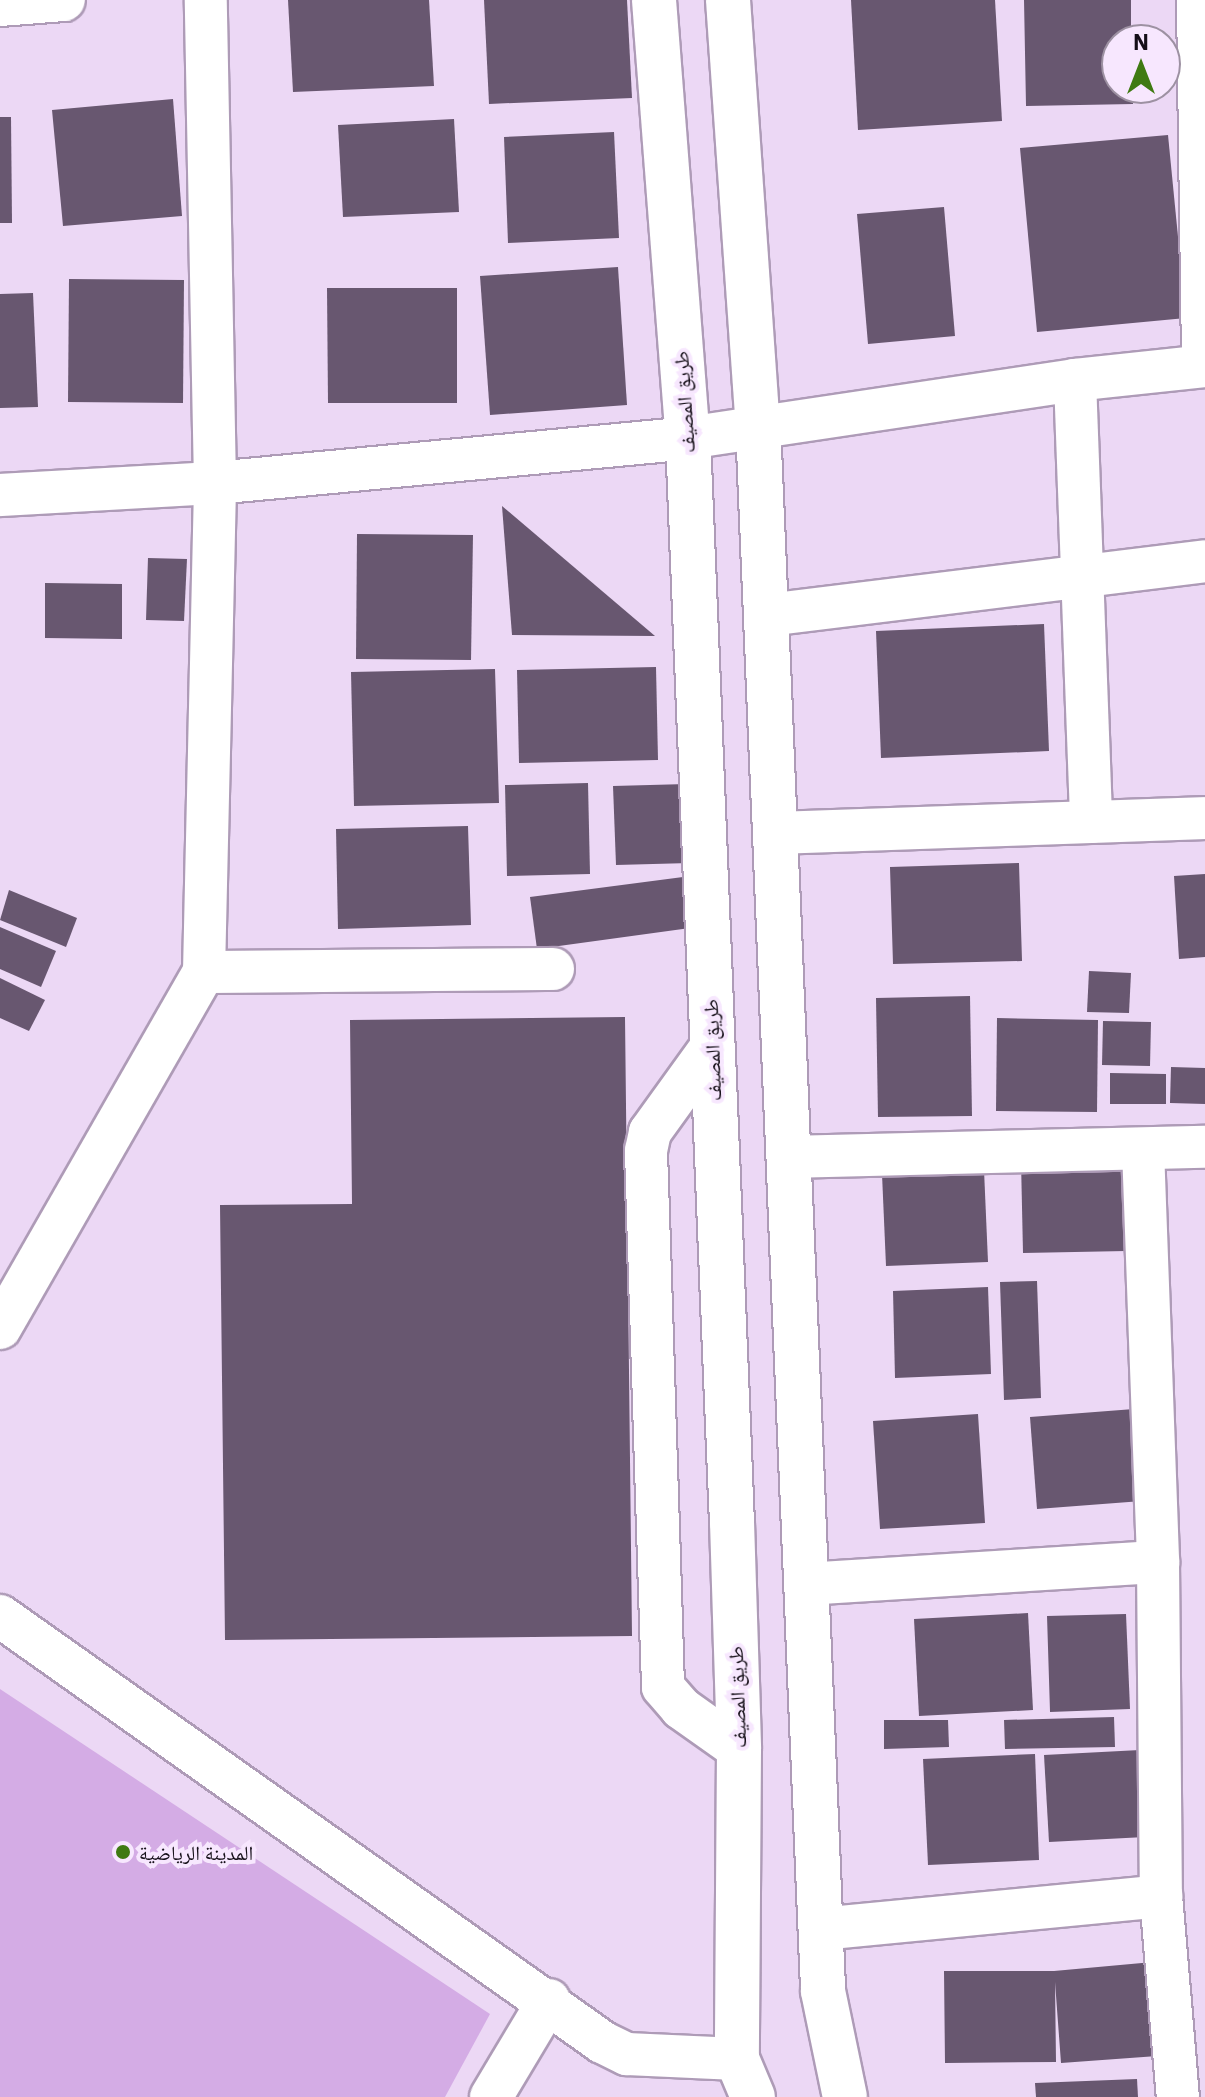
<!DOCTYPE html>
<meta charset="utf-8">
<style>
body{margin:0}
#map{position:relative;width:1205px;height:2097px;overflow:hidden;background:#ecd8f5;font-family:"IBM Plex Sans","Noto Naskh Arabic",sans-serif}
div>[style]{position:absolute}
.green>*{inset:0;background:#d4ace5}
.building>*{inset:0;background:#685770}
.roads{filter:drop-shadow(2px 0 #ae9bb7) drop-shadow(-2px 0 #ae9bb7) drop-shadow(0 2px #ae9bb7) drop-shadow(0 -2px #ae9bb7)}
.minor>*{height:42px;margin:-21px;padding:0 21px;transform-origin:21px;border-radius:21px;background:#fff}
.primary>*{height:44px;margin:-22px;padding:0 22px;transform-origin:22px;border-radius:22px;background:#fff}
.dots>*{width:22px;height:22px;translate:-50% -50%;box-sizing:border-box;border:4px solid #f7e7fe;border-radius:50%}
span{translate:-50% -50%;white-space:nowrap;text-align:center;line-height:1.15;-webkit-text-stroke:8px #f7e7fe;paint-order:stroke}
.street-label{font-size:20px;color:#150f18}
.poi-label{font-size:20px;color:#150f18}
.left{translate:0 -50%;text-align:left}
.north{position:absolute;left:1101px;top:24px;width:80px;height:80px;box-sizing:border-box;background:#f7e7fe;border:2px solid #9d91a2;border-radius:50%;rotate:0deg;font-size:22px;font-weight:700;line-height:32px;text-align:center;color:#150f18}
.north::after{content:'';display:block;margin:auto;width:28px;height:36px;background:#3f7a12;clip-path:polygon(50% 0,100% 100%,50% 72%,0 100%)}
</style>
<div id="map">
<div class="green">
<i style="clip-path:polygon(0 1689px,490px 2014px,445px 2097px,0 2097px)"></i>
</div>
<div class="building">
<i style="clip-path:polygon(288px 0,429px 0,434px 86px,293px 92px)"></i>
<i style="clip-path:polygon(484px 0,627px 0,632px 98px,489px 104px)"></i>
<i style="clip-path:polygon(851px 0,995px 0,1002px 121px,858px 130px)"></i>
<i style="clip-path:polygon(1024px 0,1131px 0,1131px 40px,1117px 40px,1117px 88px,1132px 88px,1133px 104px,1026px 106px)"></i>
<i style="clip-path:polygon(173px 99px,182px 216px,63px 226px,52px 110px)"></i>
<i style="clip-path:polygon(0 117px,11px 117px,12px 223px,0 223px)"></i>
<i style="clip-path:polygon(454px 119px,459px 212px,343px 217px,338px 125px)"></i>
<i style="clip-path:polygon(614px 132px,619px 238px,508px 243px,504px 137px)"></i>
<i style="clip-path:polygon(1168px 135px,1186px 318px,1037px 332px,1020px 148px)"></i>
<i style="clip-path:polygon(944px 207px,955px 336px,868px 344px,857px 214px)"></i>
<i style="clip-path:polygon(618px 267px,627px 405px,490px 415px,480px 276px)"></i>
<i style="clip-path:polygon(69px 279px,184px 280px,183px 403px,68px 402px)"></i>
<i style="clip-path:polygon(327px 288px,457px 288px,457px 403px,328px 403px)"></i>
<i style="clip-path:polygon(33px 293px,38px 407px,0 408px,0 294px)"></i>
<i style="clip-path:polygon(502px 506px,655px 636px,512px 635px)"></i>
<i style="clip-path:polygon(357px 534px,473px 535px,471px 660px,356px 659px)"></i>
<i style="clip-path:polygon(148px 558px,187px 559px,184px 621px,146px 620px)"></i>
<i style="clip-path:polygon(45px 583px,122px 584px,122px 639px,45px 638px)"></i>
<i style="clip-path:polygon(1044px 624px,1049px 751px,881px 758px,876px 631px)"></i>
<i style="clip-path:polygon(656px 667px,658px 760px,519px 763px,517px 670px)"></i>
<i style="clip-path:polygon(495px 669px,499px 803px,354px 806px,351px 672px)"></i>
<i style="clip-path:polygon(588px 783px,590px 874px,507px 876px,505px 785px)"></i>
<i style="clip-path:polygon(687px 784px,690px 863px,616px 865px,613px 786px)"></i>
<i style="clip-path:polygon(468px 826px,471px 925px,338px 929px,336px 829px)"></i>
<i style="clip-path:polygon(1019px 863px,1022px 961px,893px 964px,890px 867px)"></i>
<i style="clip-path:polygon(1205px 874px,1205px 957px,1179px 959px,1174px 876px)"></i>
<i style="clip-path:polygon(683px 877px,690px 928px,537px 949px,530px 897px)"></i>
<i style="clip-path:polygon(9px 890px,77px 918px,66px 947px,0 920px)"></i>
<i style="clip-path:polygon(0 927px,56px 951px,41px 987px,0 969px)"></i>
<i style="clip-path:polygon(1089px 971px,1131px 973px,1129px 1013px,1087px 1012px)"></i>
<i style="clip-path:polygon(0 978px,45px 1000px,29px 1031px,0 1018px)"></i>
<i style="clip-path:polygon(970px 996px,972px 1116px,878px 1117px,876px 998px)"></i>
<i style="clip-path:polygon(625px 1017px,632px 1636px,225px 1640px,220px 1205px,352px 1204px,350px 1020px)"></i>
<i style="clip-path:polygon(997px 1018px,1098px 1020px,1097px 1112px,996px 1111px)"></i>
<i style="clip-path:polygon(1103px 1021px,1151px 1022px,1150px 1066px,1102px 1065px)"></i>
<i style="clip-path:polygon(1171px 1067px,1205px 1068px,1205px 1104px,1170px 1103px)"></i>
<i style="clip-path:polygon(1110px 1073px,1166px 1074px,1166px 1104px,1110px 1104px)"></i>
<i style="clip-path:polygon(1124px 1159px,1126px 1251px,1023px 1253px,1021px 1161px)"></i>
<i style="clip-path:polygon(984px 1170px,988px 1262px,886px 1266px,882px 1174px)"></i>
<i style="clip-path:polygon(1037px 1281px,1041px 1398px,1004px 1400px,1000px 1282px)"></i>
<i style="clip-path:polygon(988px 1287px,991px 1374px,895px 1378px,893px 1291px)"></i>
<i style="clip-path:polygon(1134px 1409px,1142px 1501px,1037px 1509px,1030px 1417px)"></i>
<i style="clip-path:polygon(978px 1414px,985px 1523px,880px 1529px,873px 1421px)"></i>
<i style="clip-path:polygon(1028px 1613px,1033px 1710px,919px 1716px,914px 1619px)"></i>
<i style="clip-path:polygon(1126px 1614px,1130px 1709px,1050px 1712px,1047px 1616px)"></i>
<i style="clip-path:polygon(1114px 1717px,1115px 1747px,1005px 1749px,1004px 1720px)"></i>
<i style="clip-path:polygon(884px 1720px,948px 1720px,949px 1747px,884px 1749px)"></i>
<i style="clip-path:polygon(1140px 1750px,1145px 1837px,1049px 1842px,1044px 1755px)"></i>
<i style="clip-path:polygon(1035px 1754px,1039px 1860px,928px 1865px,923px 1759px)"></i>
<i style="clip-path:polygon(1164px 1961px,1171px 2055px,1061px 2063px,1055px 1982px,1056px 2062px,945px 2063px,944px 1971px,1054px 1971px)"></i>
<i style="clip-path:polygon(1137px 2079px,1138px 2097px,1036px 2097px,1035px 2083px)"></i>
</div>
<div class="roads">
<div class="minor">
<i style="left:1198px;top:0;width:366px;rotate:89.2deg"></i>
<i style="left:0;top:5px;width:64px;rotate:-4.5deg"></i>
<i style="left:1075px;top:380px;width:442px;rotate:87.9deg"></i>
<i style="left:0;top:495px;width:215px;rotate:-3.2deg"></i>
<i style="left:215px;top:483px;width:475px;rotate:-5.4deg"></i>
<i style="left:688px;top:438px;width:391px;rotate:-8.5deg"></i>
<i style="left:1075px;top:380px;width:131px;rotate:-6.1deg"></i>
<i style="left:767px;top:615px;width:441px;rotate:-7deg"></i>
<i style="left:775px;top:833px;width:430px;rotate:-2deg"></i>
<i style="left:204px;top:972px;width:349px;rotate:-0.5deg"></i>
<i style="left:712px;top:1046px;width:106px;rotate:125.8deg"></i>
<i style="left:650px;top:1132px;width:19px;rotate:102deg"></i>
<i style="left:646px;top:1151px;width:536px;rotate:88.18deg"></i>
<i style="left:663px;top:1687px;width:28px;rotate:49deg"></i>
<i style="left:681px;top:1708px;width:71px;rotate:35.3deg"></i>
<i style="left:1143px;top:1149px;width:413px;rotate:87.9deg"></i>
<i style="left:1158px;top:1562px;width:334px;rotate:89.5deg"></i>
<i style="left:1161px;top:1896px;width:202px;rotate:85.2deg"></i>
<i style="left:788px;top:1157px;width:417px;rotate:-1.4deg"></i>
<i style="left:0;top:1328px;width:410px;rotate:-60.2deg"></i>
<i style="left:204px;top:972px;width:489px;rotate:-88.7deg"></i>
<i style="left:215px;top:483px;width:483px;rotate:-91.1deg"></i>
<i style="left:806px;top:1584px;width:353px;rotate:-3.6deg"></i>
<i style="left:0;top:1616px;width:737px;rotate:35.28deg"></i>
<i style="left:602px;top:2042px;width:28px;rotate:26deg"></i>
<i style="left:627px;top:2054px;width:110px;rotate:2.6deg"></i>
<i style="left:820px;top:1929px;width:343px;rotate:-5.5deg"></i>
<i style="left:491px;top:2097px;width:113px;rotate:-59.1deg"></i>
</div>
<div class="primary">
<i style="left:654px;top:0;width:439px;rotate:85.6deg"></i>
<i style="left:688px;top:438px;width:1085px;rotate:87.68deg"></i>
<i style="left:732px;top:1522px;width:227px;rotate:88.2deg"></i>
<i style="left:739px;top:1749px;width:310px;rotate:90.4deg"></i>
<i style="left:737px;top:2059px;width:41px;rotate:67.2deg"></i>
<i style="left:728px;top:0;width:425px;rotate:86deg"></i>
<i style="left:758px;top:424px;width:1568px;rotate:87.62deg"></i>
<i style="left:823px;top:1991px;width:108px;rotate:78.3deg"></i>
</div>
</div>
<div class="dots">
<i style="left:123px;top:1852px;background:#3f7a12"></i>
</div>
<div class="street-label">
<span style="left:684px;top:402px;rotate:-94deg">طريق المصيف</span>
<span style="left:712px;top:1050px;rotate:-92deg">طريق المصيف</span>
<span style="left:737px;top:1697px;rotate:-92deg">طريق المصيف</span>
</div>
<div class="poi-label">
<span class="left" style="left:139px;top:1852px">المدينة الرياضية</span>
</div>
<div class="north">N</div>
</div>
